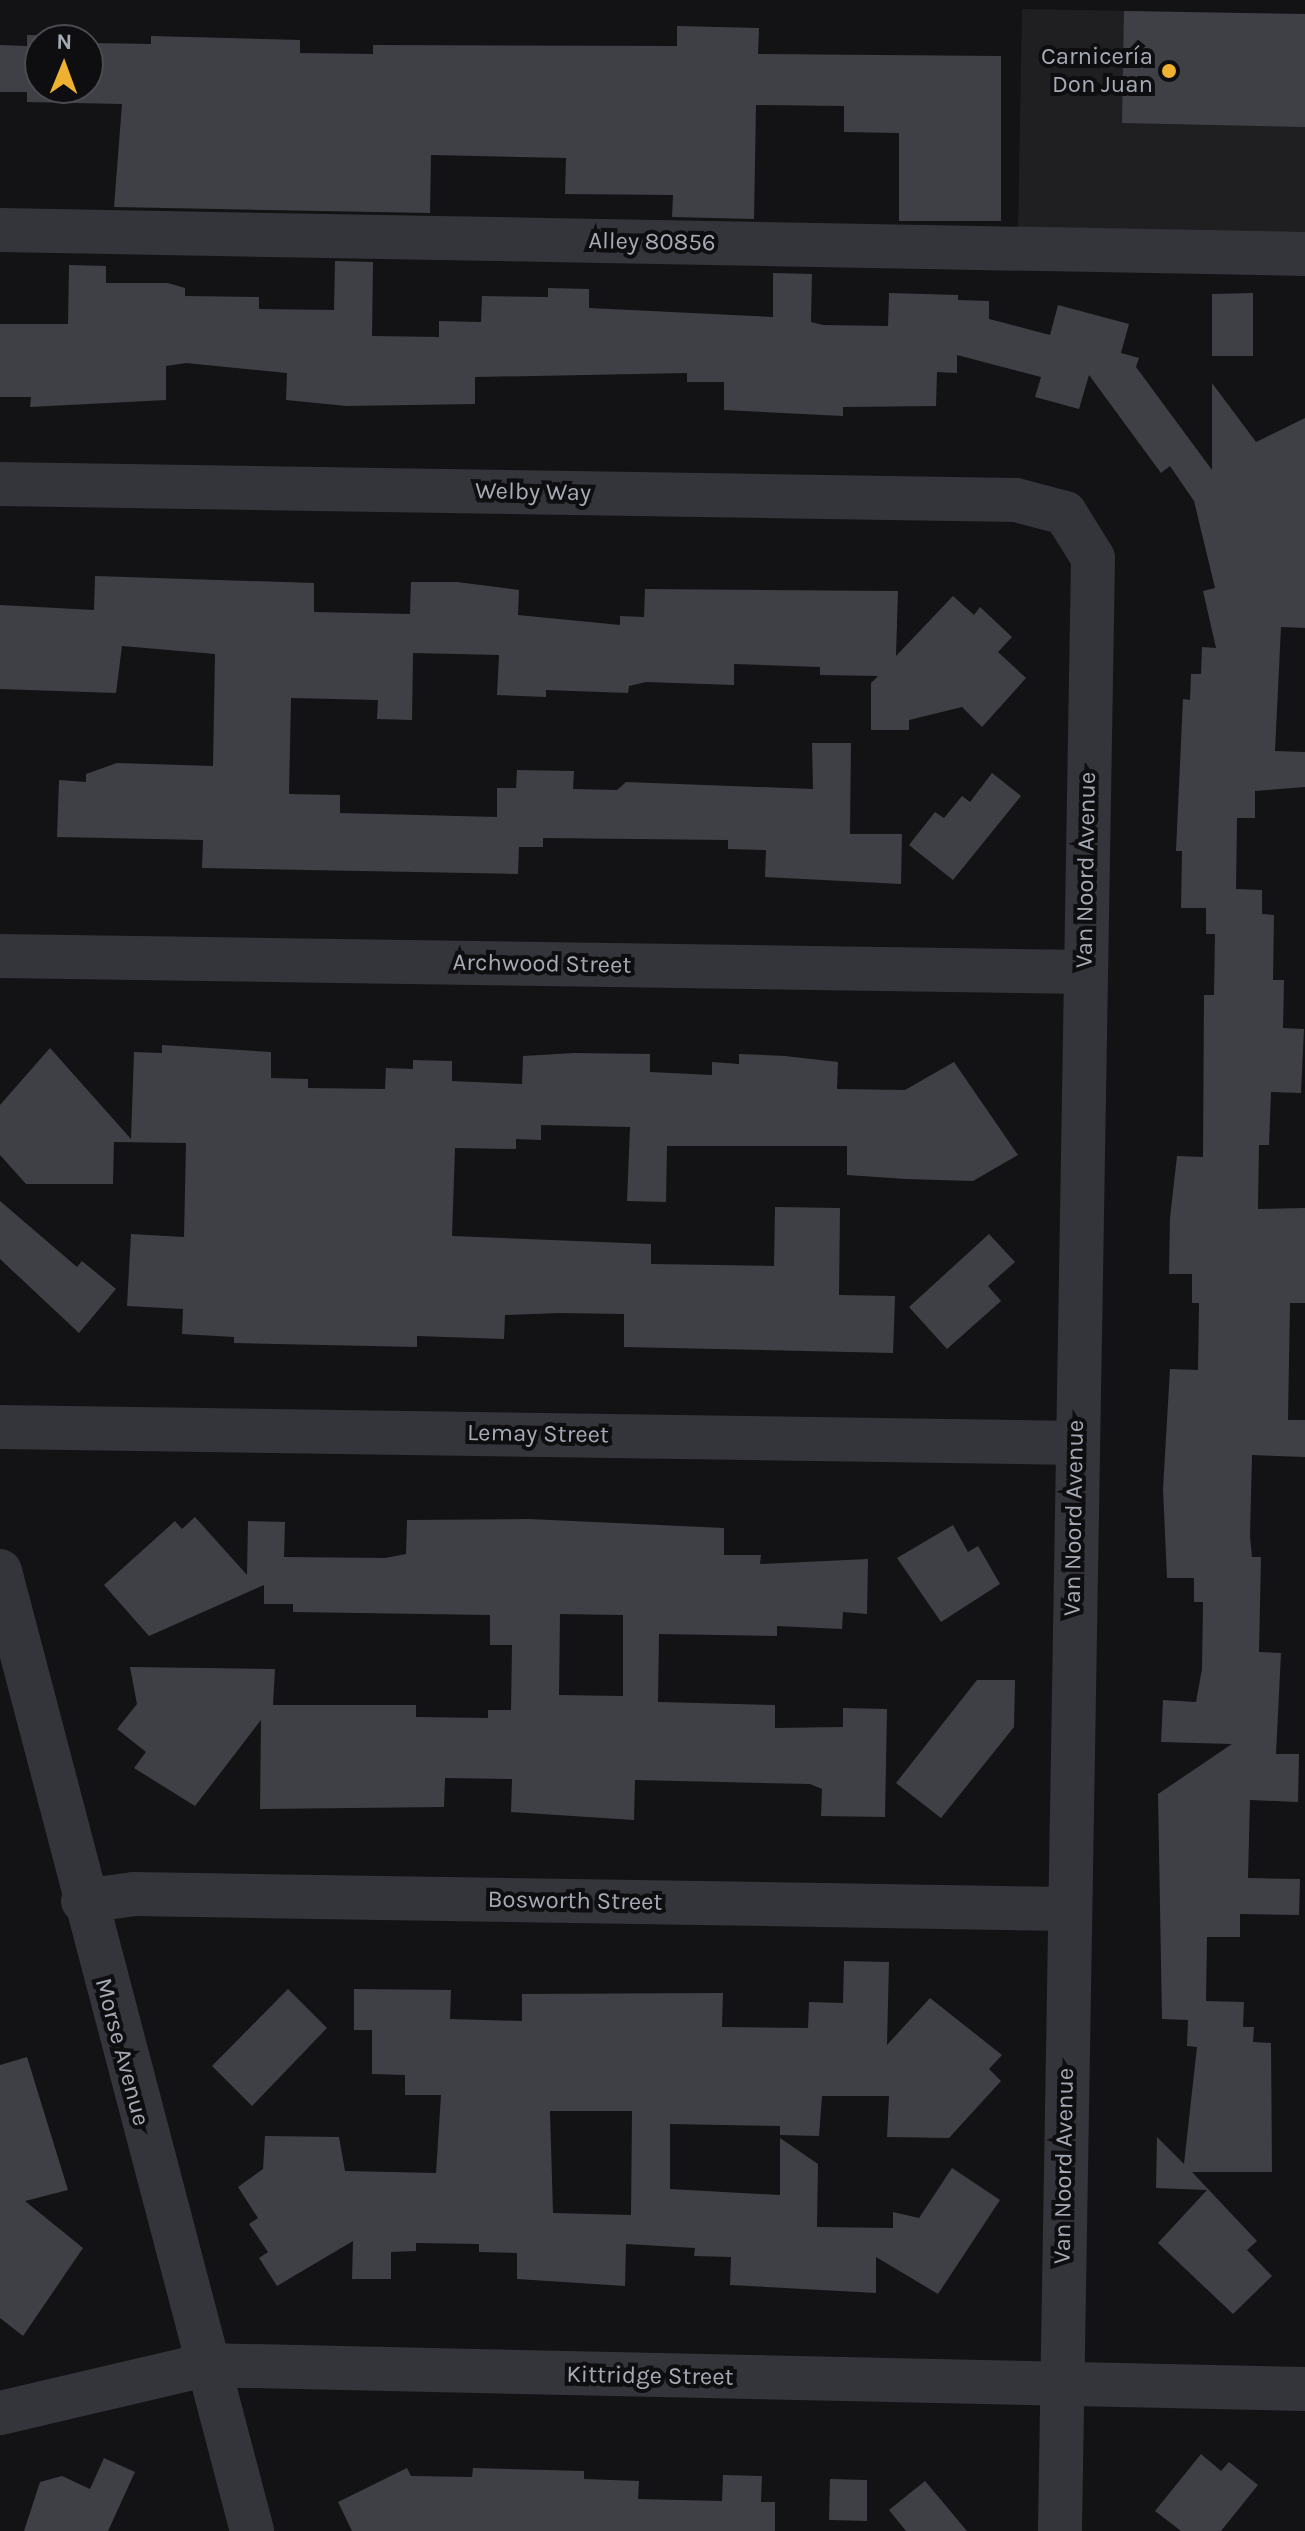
<!DOCTYPE html>
<meta charset="utf-8">
<style>
body{margin:0}
#map{position:relative;width:1305px;height:2531px;overflow:hidden;background:#131315;font-family:Karla,sans-serif}
div>[style]{position:absolute}
.built>*{inset:0;background:#1f1f22}
.building>*{inset:0;background:#3f4045}
.minor>*{height:44px;margin:-22px;padding:0 22px;transform-origin:22px;border-radius:22px;background:#34353a}
.dots>*{width:22px;height:22px;translate:-50% -50%;box-sizing:border-box;border:4px solid #0e0e10;border-radius:50%}
span{translate:-50% -50%;white-space:nowrap;text-align:center;line-height:1.15;-webkit-text-stroke:8px #0e0e10;paint-order:stroke}
.poi-label{font-size:24px;color:#a5aab5}
.right{translate:-100% -50%;text-align:right}
.street-label{font-size:24px;color:#a5aab5}
.north{position:absolute;left:24px;top:24px;width:80px;height:80px;box-sizing:border-box;background:#0e0e10;border:2px solid #4a4c52;border-radius:50%;rotate:1deg;font-size:22px;font-weight:700;line-height:32px;text-align:center;color:#a5aab5}
.north::after{content:'';display:block;margin:auto;width:28px;height:36px;background:#efb132;clip-path:polygon(50% 0,100% 100%,50% 72%,0 100%)}
</style>
<div id="map">
<div class="built">
<i style="clip-path:polygon(1022px 9px,1305px 14px,1305px 236px,1018px 231px)"></i>
</div>
<div class="building">
<i style="clip-path:polygon(1124px 11px,1305px 14px,1305px 127px,1122px 123px)"></i>
<i style="clip-path:polygon(677px 26px,759px 28px,758px 54px,1001px 56px,1001px 221px,899px 221px,899px 133px,844px 132px,844px 106px,756px 105px,754px 219px,672px 217px,673px 195px,565px 194px,566px 158px,431px 155px,430px 213px,114px 207px,122px 104px,27px 102px,27px 92px,0 92px,0 45px,27px 46px,27px 35px,72px 36px,40px 40px,40px 88px,88px 88px,88px 43px,151px 44px,151px 36px,300px 40px,300px 53px,373px 54px,373px 45px,677px 46px)"></i>
<i style="clip-path:polygon(335px 261px,373px 262px,372px 336px,439px 337px,439px 321px,481px 322px,482px 296px,548px 297px,548px 288px,589px 289px,589px 308px,773px 317px,773px 273px,812px 274px,811px 322px,823px 325px,888px 326px,889px 293px,958px 295px,958px 300px,989px 301px,989px 319px,1050px 335px,1058px 305px,1129px 324px,1121px 353px,1139px 358px,1136px 367px,1212px 470px,1212px 383px,1256px 442px,1305px 418px,1305px 628px,1281px 627px,1275px 751px,1305px 752px,1305px 787px,1255px 791px,1255px 818px,1237px 818px,1236px 889px,1262px 890px,1262px 914px,1274px 915px,1273px 980px,1284px 980px,1283px 1028px,1304px 1029px,1301px 1093px,1271px 1092px,1269px 1145px,1259px 1145px,1258px 1209px,1305px 1208px,1305px 1303px,1290px 1303px,1288px 1420px,1305px 1420px,1305px 1457px,1252px 1455px,1250px 1536px,1252px 1557px,1261px 1557px,1259px 1652px,1281px 1653px,1276px 1754px,1299px 1754px,1298px 1802px,1250px 1800px,1248px 1878px,1300px 1879px,1299px 1915px,1240px 1914px,1240px 1937px,1207px 1937px,1206px 2001px,1244px 2002px,1243px 2027px,1254px 2027px,1253px 2042px,1271px 2043px,1272px 2172px,1192px 2172px,1257px 2241px,1247px 2250px,1272px 2276px,1233px 2314px,1158px 2243px,1207px 2190px,1156px 2188px,1157px 2137px,1184px 2164px,1197px 2047px,1187px 2046px,1188px 2020px,1162px 2019px,1158px 1794px,1232px 1744px,1161px 1742px,1163px 1700px,1196px 1702px,1202px 1669px,1203px 1602px,1194px 1602px,1194px 1578px,1167px 1578px,1163px 1489px,1170px 1369px,1198px 1370px,1199px 1303px,1192px 1303px,1192px 1274px,1169px 1274px,1170px 1218px,1177px 1156px,1203px 1157px,1204px 995px,1214px 995px,1215px 934px,1206px 934px,1206px 908px,1181px 908px,1182px 851px,1176px 851px,1183px 699px,1190px 700px,1191px 674px,1201px 674px,1202px 647px,1216px 648px,1203px 591px,1215px 588px,1194px 501px,1170px 466px,1161px 473px,1089px 375px,1079px 409px,1035px 397px,1041px 377px,957px 355px,957px 373px,937px 372px,936px 406px,843px 407px,843px 416px,724px 410px,724px 382px,687px 382px,687px 373px,475px 377px,475px 404px,347px 406px,286px 400px,287px 373px,186px 363px,166px 366px,166px 400px,30px 407px,31px 397px,0 397px,0 324px,68px 324px,69px 265px,106px 266px,106px 283px,168px 283px,185px 288px,185px 296px,259px 297px,259px 309px,334px 310px)"></i>
<i style="clip-path:polygon(1253px 293px,1253px 356px,1212px 356px,1212px 294px)"></i>
<i style="clip-path:polygon(95px 576px,314px 583px,314px 612px,410px 614px,411px 582px,457px 582px,519px 590px,518px 615px,620px 625px,620px 616px,644px 617px,645px 589px,898px 591px,896px 656px,953px 596px,974px 615px,980px 607px,1012px 637px,998px 652px,1026px 678px,982px 727px,962px 707px,909px 720px,909px 730px,871px 730px,871px 683px,878px 676px,820px 675px,820px 667px,734px 664px,734px 685px,646px 682px,629px 686px,628px 693px,546px 690px,546px 697px,497px 695px,499px 655px,413px 653px,412px 720px,377px 719px,378px 700px,291px 698px,289px 794px,340px 795px,340px 813px,497px 817px,497px 788px,516px 788px,517px 770px,574px 771px,573px 789px,617px 790px,626px 782px,813px 789px,812px 743px,851px 743px,850px 834px,902px 834px,901px 884px,765px 877px,766px 850px,728px 849px,728px 840px,543px 838px,543px 847px,519px 847px,518px 874px,202px 868px,203px 840px,57px 837px,59px 780px,86px 782px,86px 774px,117px 763px,213px 766px,215px 654px,122px 646px,116px 693px,0 689px,0 605px,94px 610px)"></i>
<i style="clip-path:polygon(992px 773px,1021px 796px,953px 880px,909px 845px,935px 812px,944px 818px,962px 796px,970px 802px)"></i>
<i style="clip-path:polygon(162px 1045px,271px 1052px,271px 1078px,308px 1079px,308px 1088px,385px 1089px,386px 1068px,413px 1069px,413px 1060px,452px 1061px,452px 1081px,522px 1084px,523px 1056px,574px 1053px,650px 1054px,650px 1072px,712px 1075px,712px 1062px,739px 1064px,739px 1054px,785px 1056px,838px 1062px,837px 1089px,905px 1090px,954px 1062px,1018px 1155px,973px 1181px,906px 1179px,847px 1175px,847px 1146px,667px 1146px,666px 1202px,627px 1201px,630px 1127px,541px 1125px,541px 1140px,516px 1139px,516px 1149px,455px 1148px,452px 1236px,651px 1244px,651px 1264px,774px 1266px,775px 1207px,840px 1208px,839px 1295px,895px 1296px,893px 1353px,624px 1347px,624px 1314px,559px 1313px,505px 1315px,504px 1339px,417px 1336px,417px 1347px,234px 1343px,234px 1337px,182px 1334px,183px 1309px,127px 1306px,131px 1234px,184px 1237px,186px 1143px,114px 1142px,113px 1184px,26px 1184px,0 1155px,0 1105px,50px 1048px,131px 1139px,134px 1052px,162px 1053px)"></i>
<i style="clip-path:polygon(0 1201px,77px 1267px,82px 1261px,116px 1289px,79px 1333px,0 1259px)"></i>
<i style="clip-path:polygon(989px 1234px,1015px 1262px,988px 1286px,1001px 1301px,947px 1349px,909px 1307px)"></i>
<i style="clip-path:polygon(evenodd,195px 1517px,247px 1575px,248px 1521px,285px 1522px,284px 1557px,385px 1558px,406px 1554px,407px 1520px,529px 1519px,724px 1528px,724px 1555px,761px 1555px,760px 1564px,868px 1559px,867px 1614px,843px 1612px,842px 1629px,777px 1626px,777px 1636px,659px 1634px,658px 1702px,775px 1705px,775px 1728px,843px 1727px,843px 1708px,887px 1709px,885px 1817px,821px 1816px,822px 1789px,810px 1784px,635px 1780px,634px 1820px,511px 1812px,512px 1779px,445px 1778px,444px 1807px,260px 1809px,261px 1720px,195px 1806px,134px 1768px,146px 1752px,117px 1729px,137px 1704px,130px 1667px,275px 1669px,273px 1705px,416px 1705px,416px 1717px,488px 1718px,488px 1710px,511px 1710px,512px 1645px,490px 1645px,490px 1615px,293px 1612px,293px 1604px,264px 1604px,264px 1585px,149px 1636px,104px 1585px,175px 1521px,182px 1529px,195px 1517px,560px 1614px,623px 1615px,623px 1696px,559px 1695px,560px 1614px)"></i>
<i style="clip-path:polygon(953px 1525px,968px 1552px,978px 1546px,1000px 1584px,941px 1622px,897px 1558px)"></i>
<i style="clip-path:polygon(977px 1680px,1015px 1680px,1014px 1727px,941px 1818px,896px 1783px)"></i>
<i style="clip-path:polygon(evenodd,844px 1961px,889px 1962px,887px 2045px,930px 1998px,1002px 2055px,989px 2069px,1001px 2081px,949px 2138px,887px 2137px,889px 2096px,822px 2096px,819px 2136px,780px 2135px,780px 2126px,670px 2124px,670px 2189px,780px 2195px,780px 2138px,818px 2164px,817px 2227px,893px 2228px,893px 2212px,919px 2218px,952px 2168px,1000px 2200px,938px 2294px,876px 2257px,876px 2293px,730px 2285px,731px 2257px,694px 2256px,695px 2248px,626px 2244px,625px 2286px,517px 2279px,517px 2253px,479px 2252px,479px 2244px,416px 2243px,416px 2251px,391px 2252px,391px 2279px,352px 2279px,353px 2241px,277px 2286px,259px 2258px,268px 2252px,249px 2224px,258px 2218px,238px 2187px,263px 2169px,265px 2136px,339px 2137px,345px 2171px,436px 2173px,441px 2095px,405px 2095px,405px 2075px,372px 2074px,372px 2030px,354px 2030px,354px 1989px,451px 1990px,450px 2019px,522px 2021px,522px 1994px,723px 1993px,722px 2027px,808px 2028px,809px 2002px,843px 2003px,844px 1961px,550px 2111px,632px 2111px,631px 2215px,553px 2213px,550px 2111px)"></i>
<i style="clip-path:polygon(288px 1989px,327px 2028px,252px 2106px,212px 2066px)"></i>
<i style="clip-path:polygon(27px 2057px,68px 2190px,25px 2201px,83px 2248px,23px 2336px,0 2318px,0 2065px)"></i>
<i style="clip-path:polygon(1201px 2454px,1221px 2471px,1229px 2462px,1258px 2485px,1221px 2531px,1181px 2531px,1155px 2511px)"></i>
<i style="clip-path:polygon(104px 2458px,135px 2472px,108px 2531px,24px 2531px,40px 2482px,62px 2476px,90px 2489px)"></i>
<i style="clip-path:polygon(407px 2468px,411px 2476px,472px 2477px,473px 2468px,584px 2471px,584px 2479px,639px 2481px,638px 2499px,722px 2501px,723px 2475px,762px 2476px,761px 2502px,775px 2502px,775px 2531px,352px 2531px,338px 2502px)"></i>
<i style="clip-path:polygon(830px 2479px,867px 2480px,867px 2521px,829px 2520px)"></i>
<i style="clip-path:polygon(925px 2481px,967px 2531px,906px 2531px,889px 2510px)"></i>
</div>
<div class="minor">
<i style="left:0;top:230px;width:1305px;rotate:1.05deg"></i>
<i style="left:0;top:484px;width:1016px;rotate:0.9deg"></i>
<i style="left:1016px;top:500px;width:51px;rotate:14.9deg"></i>
<i style="left:1065px;top:513px;width:53px;rotate:58.1deg"></i>
<i style="left:1093px;top:558px;width:1973px;rotate:90.96deg"></i>
<i style="left:0;top:956px;width:1084px;rotate:0.85deg"></i>
<i style="left:0;top:1427px;width:1075px;rotate:0.85deg"></i>
<i style="left:0;top:1571px;width:993px;rotate:75.29deg"></i>
<i style="left:83px;top:1901px;width:51px;rotate:-7.8deg"></i>
<i style="left:134px;top:1894px;width:934px;rotate:0.92deg"></i>
<i style="left:0;top:2413px;width:210px;rotate:-13.2deg"></i>
<i style="left:204px;top:2365px;width:1101px;rotate:1.25deg"></i>
</div>
<div class="dots">
<i style="left:1169px;top:71px;background:#efb132"></i>
</div>
<div class="poi-label">
<span class="right" style="left:1153px;top:71px">Carnicería<br>Don Juan</span>
</div>
<div class="street-label">
<span style="left:652px;top:242px;rotate:1deg">Alley 80856</span>
<span style="left:533px;top:492px;rotate:1deg">Welby Way</span>
<span style="left:1086px;top:870px;rotate:-89deg">Van Noord Avenue</span>
<span style="left:542px;top:964px;rotate:1deg">Archwood Street</span>
<span style="left:538px;top:1434px;rotate:1deg">Lemay Street</span>
<span style="left:1074px;top:1518px;rotate:-89deg">Van Noord Avenue</span>
<span style="left:575px;top:1901px;rotate:1deg">Bosworth Street</span>
<span style="left:122px;top:2052px;rotate:75deg">Morse Avenue</span>
<span style="left:1064px;top:2166px;rotate:-89deg">Van Noord Avenue</span>
<span style="left:650px;top:2376px;rotate:1deg">Kittridge Street</span>
</div>
<div class="north">N</div>
</div>
